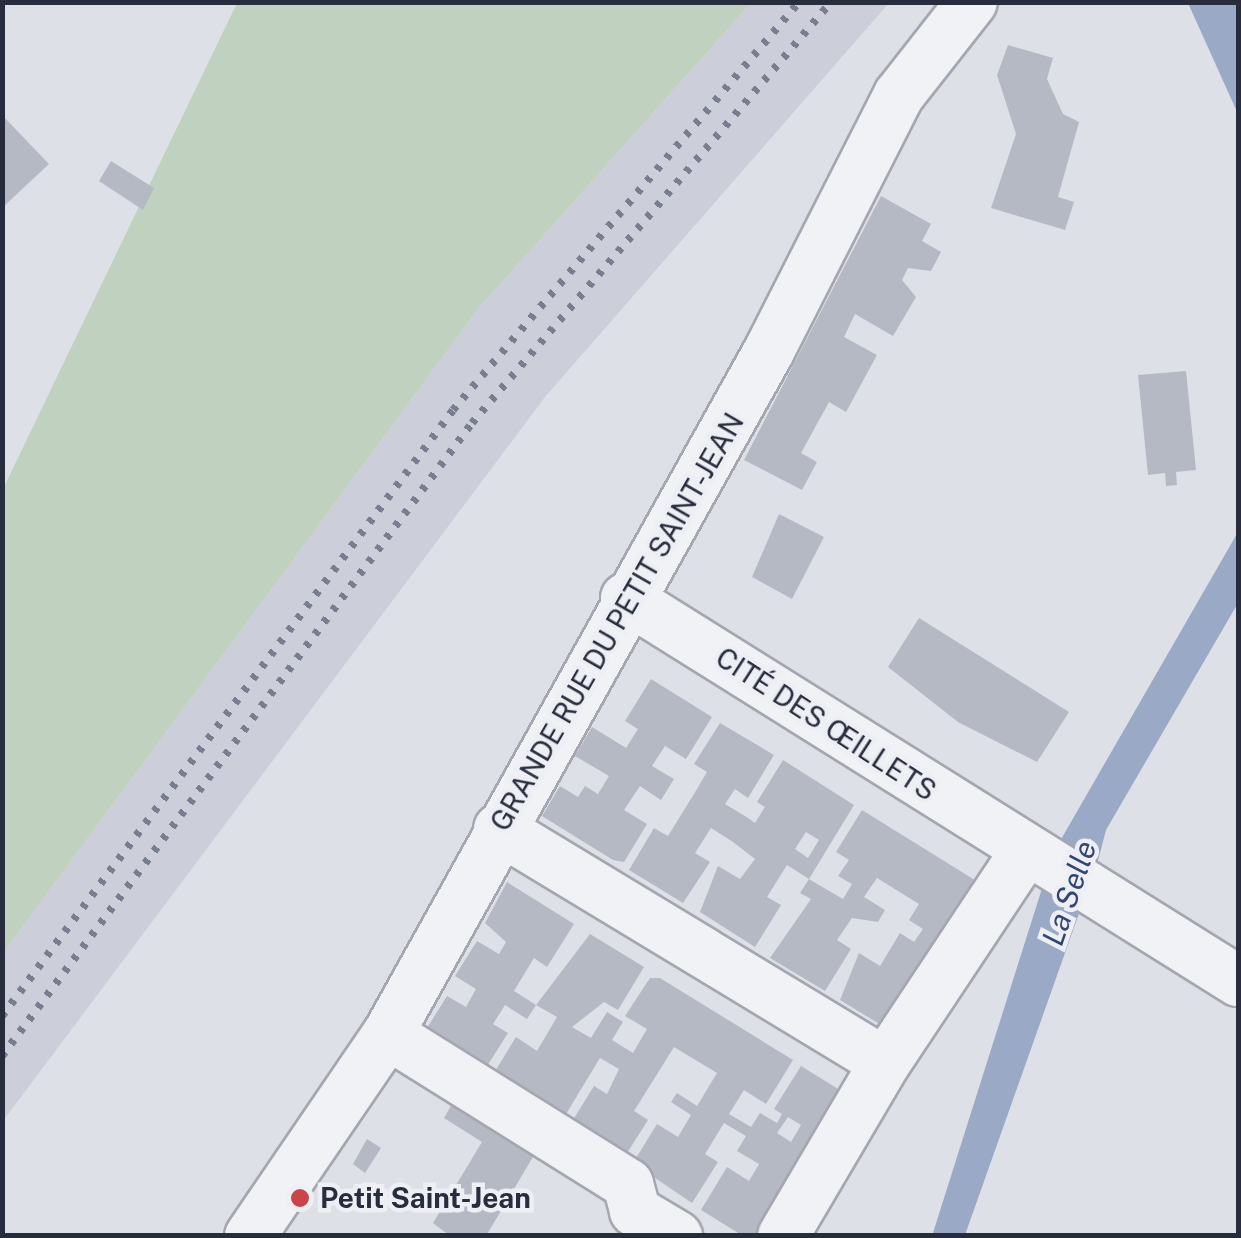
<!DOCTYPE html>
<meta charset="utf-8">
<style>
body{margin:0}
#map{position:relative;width:1241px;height:1238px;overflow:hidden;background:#dee0e7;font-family:"Public Sans",sans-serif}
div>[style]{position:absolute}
.built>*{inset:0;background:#cccfd9}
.green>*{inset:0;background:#c1d1bf}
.water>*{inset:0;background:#9aa9c6}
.river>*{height:78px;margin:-39px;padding:0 39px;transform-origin:39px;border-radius:39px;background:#9aa9c6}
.building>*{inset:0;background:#b5b9c4}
.roads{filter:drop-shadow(2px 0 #a4a7b1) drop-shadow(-2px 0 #a4a7b1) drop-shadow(0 2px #a4a7b1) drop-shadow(0 -2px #a4a7b1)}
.minor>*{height:50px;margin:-25px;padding:0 25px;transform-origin:25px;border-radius:25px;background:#f1f2f6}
.rail>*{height:8px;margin-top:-4px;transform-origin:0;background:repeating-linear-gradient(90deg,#787e90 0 5px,transparent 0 15px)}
.dots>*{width:28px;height:28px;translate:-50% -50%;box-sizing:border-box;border:5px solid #edeff5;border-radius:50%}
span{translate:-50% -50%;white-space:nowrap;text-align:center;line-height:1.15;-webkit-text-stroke:9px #edeff5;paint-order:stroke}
.street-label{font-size:28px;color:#282d3d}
.poi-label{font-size:28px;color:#282d3d;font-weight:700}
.left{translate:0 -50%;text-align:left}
.water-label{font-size:30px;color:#334670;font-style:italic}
.frame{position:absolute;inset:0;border:5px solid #282d3d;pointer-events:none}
</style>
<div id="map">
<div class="built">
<i style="clip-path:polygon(751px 3px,889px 3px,545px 397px,3px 1121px,3px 953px,478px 309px)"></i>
</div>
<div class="green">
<i style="clip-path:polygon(237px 3px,751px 3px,478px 309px,3px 953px,2px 491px)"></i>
</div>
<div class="water">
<i style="clip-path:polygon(1188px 3px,1217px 3px,1238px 41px,1238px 114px)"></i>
<i style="clip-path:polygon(1238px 532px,1238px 603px,1106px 830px,1095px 872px,1056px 848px)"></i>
<i style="clip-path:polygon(1045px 879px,1082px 905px,965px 1235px,932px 1236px)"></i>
</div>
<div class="river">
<i style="left:1232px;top:2px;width:16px;rotate:68deg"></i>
</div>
<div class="building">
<i style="clip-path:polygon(1008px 45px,1053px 58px,1047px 79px,1063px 114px,1079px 122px,1058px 197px,1074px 202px,1065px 230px,991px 208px,1016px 134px,997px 75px)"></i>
<i style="clip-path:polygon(2px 115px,49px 164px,2px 208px)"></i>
<i style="clip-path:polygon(111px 161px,154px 188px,143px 210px,99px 181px)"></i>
<i style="clip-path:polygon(881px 196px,931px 224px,922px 241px,941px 252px,931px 271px,908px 268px,902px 280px,916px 297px,893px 336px,855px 314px,844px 337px,877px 355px,846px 412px,829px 402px,801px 453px,817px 462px,802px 490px,744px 460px)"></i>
<i style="clip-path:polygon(1186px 371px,1196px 470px,1176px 472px,1177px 485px,1166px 486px,1165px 473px,1148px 475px,1138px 375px)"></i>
<i style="clip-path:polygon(779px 514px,824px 537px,792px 599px,752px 577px)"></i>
<i style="clip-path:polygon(919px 618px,1069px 712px,1037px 762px,958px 722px,888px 667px)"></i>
<i style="clip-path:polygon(651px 679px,712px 717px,686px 759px,665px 746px,652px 766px,674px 779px,661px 800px,640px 786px,624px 810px,647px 824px,624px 862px,613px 860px,542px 816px,560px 786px,578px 797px,585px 786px,598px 794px,609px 776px,575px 756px,592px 727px,626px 748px,638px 729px,625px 721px)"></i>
<i style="clip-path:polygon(evenodd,720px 723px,774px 755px,748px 798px,735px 789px,725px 804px,748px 818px,755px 823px,765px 807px,757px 802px,783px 760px,854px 805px,809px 879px,819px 885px,843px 899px,852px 884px,838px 876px,849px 860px,836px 852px,862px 810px,986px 887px,960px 929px,947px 921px,928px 951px,942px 960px,896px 1034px,840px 1000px,859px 953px,880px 966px,900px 933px,914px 942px,923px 929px,909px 920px,919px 904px,877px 878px,864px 897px,885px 910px,878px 922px,852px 918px,837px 940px,851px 949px,825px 991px,770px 958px,811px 899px,800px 893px,809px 879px,787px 865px,767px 897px,781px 905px,755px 947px,700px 912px,718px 866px,740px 879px,755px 859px,733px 842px,711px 828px,695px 853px,710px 862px,683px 903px,629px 870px,654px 828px,668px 836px,697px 789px,707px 772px,694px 764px,720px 723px,806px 832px,819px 840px,808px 858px,795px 849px,806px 832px)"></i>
<i style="clip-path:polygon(507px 882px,574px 924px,547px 967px,534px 958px,514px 991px,536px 1005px,527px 1019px,505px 1005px,493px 1024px,508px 1033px,482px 1074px,422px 1036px,447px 996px,466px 1007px,476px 989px,455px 976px,477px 941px,499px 954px,506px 942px,485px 923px)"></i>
<i style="clip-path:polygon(evenodd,590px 934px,644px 967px,618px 1010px,604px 1002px,572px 1027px,591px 1038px,607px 1012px,623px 1022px,612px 1040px,633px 1053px,647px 1029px,625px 1016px,650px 978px,660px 978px,793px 1060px,766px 1104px,744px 1090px,729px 1114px,751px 1127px,760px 1113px,777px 1123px,782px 1114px,774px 1109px,801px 1066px,856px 1100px,772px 1236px,743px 1236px,701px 1210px,727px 1167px,749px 1181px,759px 1164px,737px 1151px,746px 1136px,724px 1123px,705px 1154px,718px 1162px,692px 1203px,633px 1163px,657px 1124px,678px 1137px,691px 1115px,671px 1102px,677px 1093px,697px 1106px,717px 1073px,674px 1047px,634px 1111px,648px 1120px,622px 1161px,568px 1128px,594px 1086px,607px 1094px,619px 1069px,600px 1058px,563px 1119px,494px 1073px,516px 1037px,537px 1051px,557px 1017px,536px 1005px,590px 934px,788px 1117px,801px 1125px,791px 1142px,777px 1133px,788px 1117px)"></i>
<i style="clip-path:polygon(460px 1090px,543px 1140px,486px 1236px,450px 1236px,433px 1223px,482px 1142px,444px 1118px)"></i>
<i style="clip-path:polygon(367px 1139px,381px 1148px,365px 1173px,353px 1164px)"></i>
</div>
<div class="roads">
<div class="minor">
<i style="left:626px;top:598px;width:722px;rotate:32.04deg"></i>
<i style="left:499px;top:829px;width:451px;rotate:31.2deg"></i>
<i style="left:388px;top:1034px;width:283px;rotate:32deg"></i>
<i style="left:628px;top:1184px;width:28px;rotate:75deg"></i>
<i style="left:635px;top:1211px;width:49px;rotate:30.8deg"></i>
<i style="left:885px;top:1063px;width:253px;rotate:-56.4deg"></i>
<i style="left:250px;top:1236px;width:245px;rotate:-55.7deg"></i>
<i style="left:388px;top:1034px;width:782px;rotate:-60.85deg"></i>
<i style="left:769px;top:351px;width:287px;rotate:-63.1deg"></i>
<i style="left:899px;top:95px;width:118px;rotate:-51.9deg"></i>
<i style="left:783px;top:1236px;width:201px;rotate:-59.5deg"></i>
</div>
</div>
<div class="rail">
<i style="left:2px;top:1016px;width:755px;rotate:-53.34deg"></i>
<i style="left:453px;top:410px;width:535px;rotate:-49.7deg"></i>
<i style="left:2px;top:1056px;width:788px;rotate:-53.41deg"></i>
<i style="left:472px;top:423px;width:553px;rotate:-49.54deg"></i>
</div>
<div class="dots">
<i style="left:300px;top:1198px;background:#c94648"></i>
</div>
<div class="street-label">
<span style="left:617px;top:622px;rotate:-60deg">GRANDE RUE DU PETIT SAINT-JEAN</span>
<span style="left:826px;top:724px;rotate:33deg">CITÉ DES ŒILLETS</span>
</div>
<div class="poi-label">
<span class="left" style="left:320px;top:1198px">Petit Saint-Jean</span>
</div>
<div class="water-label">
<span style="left:1069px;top:893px;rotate:-71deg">La Selle</span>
</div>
<div class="frame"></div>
</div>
